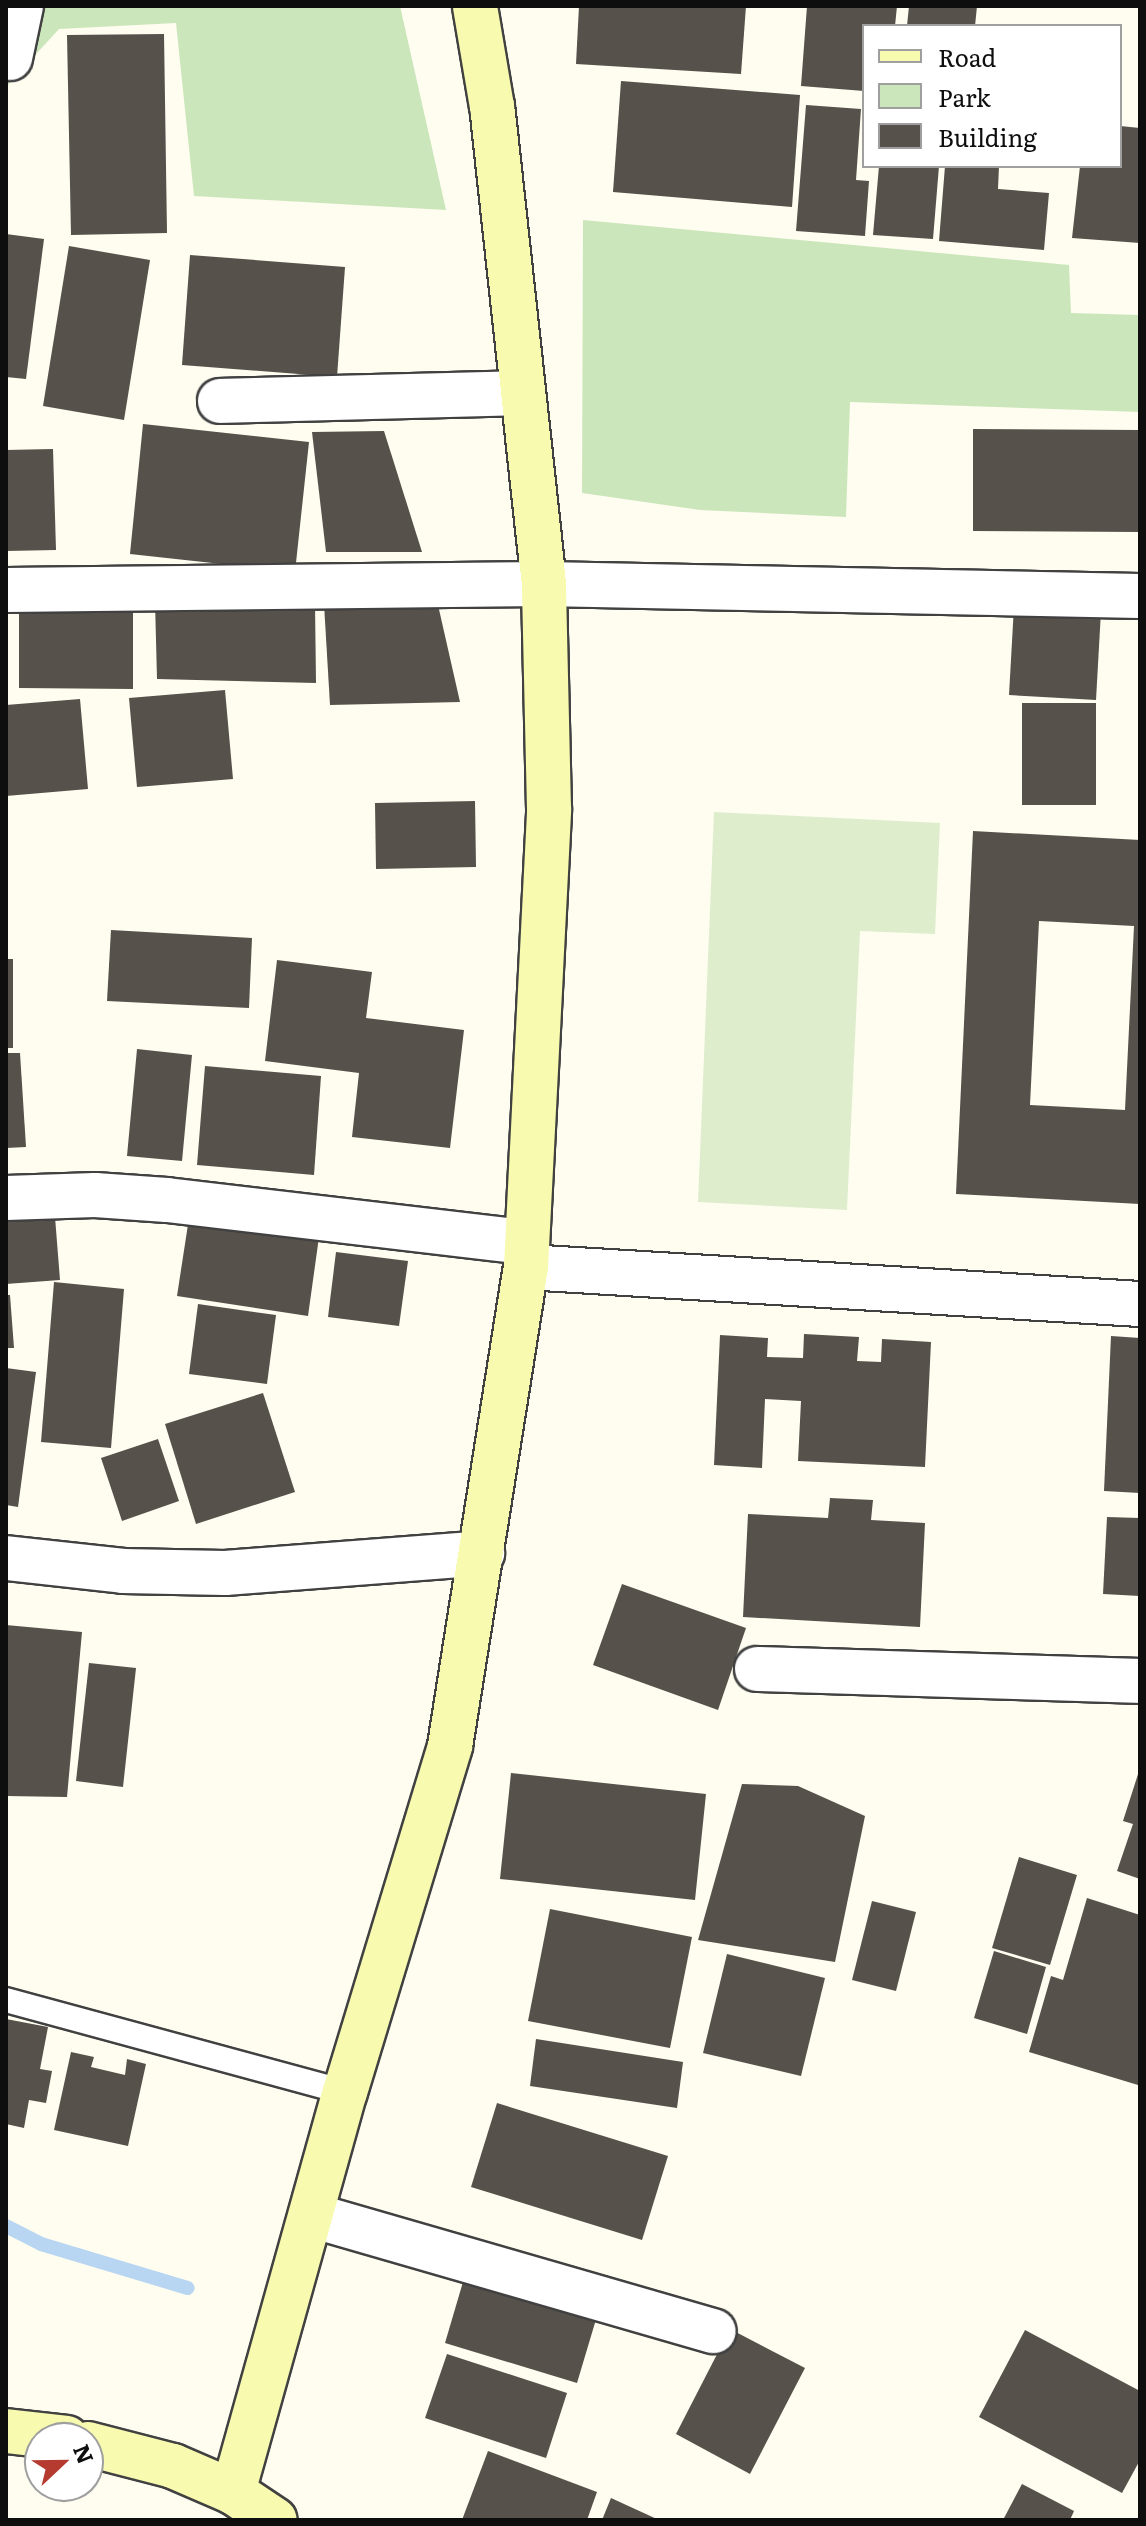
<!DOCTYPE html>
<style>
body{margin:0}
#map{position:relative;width:1146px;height:2526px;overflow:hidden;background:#fefdf0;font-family:Literata,serif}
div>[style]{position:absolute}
.green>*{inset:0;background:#cce6bb}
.pitch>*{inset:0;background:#deeecd}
.stream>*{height:14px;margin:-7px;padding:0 7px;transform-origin:7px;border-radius:7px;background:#b8d5f2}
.building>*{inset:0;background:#56514b}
.roads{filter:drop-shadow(2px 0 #414141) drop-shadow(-2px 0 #414141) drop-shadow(0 2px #414141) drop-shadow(0 -2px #414141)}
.lane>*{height:24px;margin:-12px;padding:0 12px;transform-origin:12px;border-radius:12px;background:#fff}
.street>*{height:44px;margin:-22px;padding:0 22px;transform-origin:22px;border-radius:22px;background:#fff}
.secondary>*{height:44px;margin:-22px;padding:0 22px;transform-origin:22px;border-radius:22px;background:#f8faaf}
span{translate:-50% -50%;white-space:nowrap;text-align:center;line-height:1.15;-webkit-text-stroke:8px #fff;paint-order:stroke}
.frame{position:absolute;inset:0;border:8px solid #0e0e0e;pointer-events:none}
.legend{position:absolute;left:862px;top:24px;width:260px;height:144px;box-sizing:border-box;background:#fff;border:2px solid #9f9f9f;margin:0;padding:10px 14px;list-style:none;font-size:24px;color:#0e0e0e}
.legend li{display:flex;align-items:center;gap:16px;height:40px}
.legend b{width:40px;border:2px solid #9f9f9f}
.north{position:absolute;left:24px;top:2422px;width:80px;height:80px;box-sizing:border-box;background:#fff;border:2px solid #9f9f9f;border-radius:50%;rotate:68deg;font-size:22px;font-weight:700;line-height:32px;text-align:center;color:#0e0e0e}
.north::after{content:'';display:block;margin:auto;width:28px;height:36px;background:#b53a2f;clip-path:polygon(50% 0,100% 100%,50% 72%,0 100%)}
</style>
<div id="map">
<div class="green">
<i style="clip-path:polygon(6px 6px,400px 6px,446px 210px,194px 196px,176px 23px,59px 29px,6px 87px)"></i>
<i style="clip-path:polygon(583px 220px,1069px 265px,1071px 313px,1140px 315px,1140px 412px,850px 402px,846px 517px,700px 510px,582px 493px)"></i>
</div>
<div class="pitch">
<i style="clip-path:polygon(714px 812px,940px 823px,935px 934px,860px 931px,847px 1210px,698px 1202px)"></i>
</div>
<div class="stream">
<i style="left:6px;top:2226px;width:39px;rotate:27deg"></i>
<i style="left:41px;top:2244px;width:153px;rotate:16.7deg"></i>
</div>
<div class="building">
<i style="clip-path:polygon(579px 6px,746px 6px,741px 74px,576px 64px)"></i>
<i style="clip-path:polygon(807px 6px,897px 6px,895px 26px,864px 26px,864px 91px,801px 86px)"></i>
<i style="clip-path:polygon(909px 6px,977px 6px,975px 26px,907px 26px)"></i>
<i style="clip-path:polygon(164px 34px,167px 233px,71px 235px,67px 35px)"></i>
<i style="clip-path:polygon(621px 81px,800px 95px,792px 207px,613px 192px)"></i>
<i style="clip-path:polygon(806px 105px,861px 109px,856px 180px,869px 181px,865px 236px,796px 231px)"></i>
<i style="clip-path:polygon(1120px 126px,1140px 128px,1140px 243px,1072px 238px,1080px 166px,1120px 166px)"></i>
<i style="clip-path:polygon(879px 166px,939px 166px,933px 239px,873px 235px)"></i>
<i style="clip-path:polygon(945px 166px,999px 166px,998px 189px,1049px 193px,1044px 250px,939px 241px)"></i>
<i style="clip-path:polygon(6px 234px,44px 239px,26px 379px,6px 377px)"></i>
<i style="clip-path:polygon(69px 246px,150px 260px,124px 420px,43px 406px)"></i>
<i style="clip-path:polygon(190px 255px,345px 267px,337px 377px,182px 365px)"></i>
<i style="clip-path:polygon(143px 424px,309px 442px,295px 572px,130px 554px)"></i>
<i style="clip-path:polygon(973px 429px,1140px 430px,1140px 532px,973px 531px)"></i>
<i style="clip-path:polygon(384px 431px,422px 552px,326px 552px,312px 432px)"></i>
<i style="clip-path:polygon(53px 449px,56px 550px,6px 551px,6px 450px)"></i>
<i style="clip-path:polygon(155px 601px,315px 604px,316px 683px,157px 679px)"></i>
<i style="clip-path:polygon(324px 604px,438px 605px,460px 702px,330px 705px)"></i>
<i style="clip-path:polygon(19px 606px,133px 607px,133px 689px,19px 688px)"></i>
<i style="clip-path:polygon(1014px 606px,1101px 611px,1096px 700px,1009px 695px)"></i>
<i style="clip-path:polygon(225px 690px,233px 779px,137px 787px,129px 698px)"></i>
<i style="clip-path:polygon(80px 699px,88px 789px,6px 796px,6px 705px)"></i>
<i style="clip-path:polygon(1022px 703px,1096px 703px,1096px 805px,1022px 805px)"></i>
<i style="clip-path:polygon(475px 801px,476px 867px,376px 869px,375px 803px)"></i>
<i style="clip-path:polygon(evenodd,973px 831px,1140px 840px,1140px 1204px,956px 1194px,973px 831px,1039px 921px,1134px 926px,1125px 1110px,1030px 1105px,1039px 921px)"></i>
<i style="clip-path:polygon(111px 930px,252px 938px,249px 1008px,107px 1001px)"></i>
<i style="clip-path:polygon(6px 959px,13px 959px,13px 1048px,6px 1048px)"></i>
<i style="clip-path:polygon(277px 960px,372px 972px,366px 1018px,464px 1030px,450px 1148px,352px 1137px,359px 1073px,265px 1061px)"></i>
<i style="clip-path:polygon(137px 1049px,192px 1055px,182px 1161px,127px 1156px)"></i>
<i style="clip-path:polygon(6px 1053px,20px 1053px,26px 1147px,6px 1148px)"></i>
<i style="clip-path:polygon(205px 1066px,321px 1076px,314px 1175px,197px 1165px)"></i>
<i style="clip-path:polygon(55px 1217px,60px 1280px,6px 1284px,6px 1220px)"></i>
<i style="clip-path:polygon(189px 1218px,319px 1237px,308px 1316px,177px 1296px)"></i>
<i style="clip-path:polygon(336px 1252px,408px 1261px,399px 1326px,328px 1317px)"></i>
<i style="clip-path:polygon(54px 1282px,124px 1289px,111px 1448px,41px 1442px)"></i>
<i style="clip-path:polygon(6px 1295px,10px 1295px,14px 1348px,6px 1348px)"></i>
<i style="clip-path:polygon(198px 1304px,276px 1315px,267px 1384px,189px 1374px)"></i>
<i style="clip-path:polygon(804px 1334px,859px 1337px,857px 1361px,881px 1362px,882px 1339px,931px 1342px,925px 1467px,798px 1461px,801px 1401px,765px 1399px,762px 1468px,714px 1465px,720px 1335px,768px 1338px,767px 1357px,803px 1358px)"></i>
<i style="clip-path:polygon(1111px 1336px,1140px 1338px,1140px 1493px,1104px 1491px)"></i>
<i style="clip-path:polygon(6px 1368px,36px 1372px,18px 1507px,6px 1505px)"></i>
<i style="clip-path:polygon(263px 1393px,295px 1492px,196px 1524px,165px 1424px)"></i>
<i style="clip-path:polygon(158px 1439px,179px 1501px,122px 1521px,101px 1458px)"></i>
<i style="clip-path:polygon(830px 1498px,873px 1500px,871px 1520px,925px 1523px,920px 1627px,743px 1617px,748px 1514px,828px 1518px)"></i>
<i style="clip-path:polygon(1107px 1517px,1140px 1518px,1140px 1596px,1103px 1594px)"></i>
<i style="clip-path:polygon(622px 1584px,746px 1628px,718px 1710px,593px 1665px)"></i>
<i style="clip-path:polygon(6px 1625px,82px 1632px,67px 1797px,6px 1796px)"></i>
<i style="clip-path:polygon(89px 1663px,136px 1668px,123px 1787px,76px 1781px)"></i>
<i style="clip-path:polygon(1139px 1771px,1140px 1771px,1140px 1879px,1117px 1871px,1133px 1824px,1123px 1821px)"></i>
<i style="clip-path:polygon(511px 1773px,706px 1794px,695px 1900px,500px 1879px)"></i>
<i style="clip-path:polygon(742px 1784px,798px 1786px,865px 1816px,835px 1962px,698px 1940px)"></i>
<i style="clip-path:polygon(1019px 1857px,1077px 1875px,1050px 1965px,992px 1948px)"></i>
<i style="clip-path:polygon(1087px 1898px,1140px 1915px,1138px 2085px,1029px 2052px,1051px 1976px,1063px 1980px)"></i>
<i style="clip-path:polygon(872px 1901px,916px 1912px,896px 1991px,852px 1980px)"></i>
<i style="clip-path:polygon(550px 1909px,692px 1937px,670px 2048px,528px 2021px)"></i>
<i style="clip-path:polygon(994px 1951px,1046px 1967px,1027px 2034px,974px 2018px)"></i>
<i style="clip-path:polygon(727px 1954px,825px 1978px,801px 2076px,703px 2053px)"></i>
<i style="clip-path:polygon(6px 2019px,48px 2027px,40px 2069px,52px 2071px,46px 2103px,29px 2100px,24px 2128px,6px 2124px)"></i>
<i style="clip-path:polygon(536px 2039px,683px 2062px,677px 2108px,530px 2086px)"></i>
<i style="clip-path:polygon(71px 2052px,94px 2057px,91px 2067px,125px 2075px,127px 2059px,146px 2064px,128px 2146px,54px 2130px)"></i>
<i style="clip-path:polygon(497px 2103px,668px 2156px,642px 2240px,471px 2187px)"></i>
<i style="clip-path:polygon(468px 2265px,600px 2306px,577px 2383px,445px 2343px)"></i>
<i style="clip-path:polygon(730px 2329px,805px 2368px,750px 2474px,676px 2434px)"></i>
<i style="clip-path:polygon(1025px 2330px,1140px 2391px,1140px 2460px,1122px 2493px,979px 2417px)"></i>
<i style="clip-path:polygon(447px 2354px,567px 2393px,546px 2458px,425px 2418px)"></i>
<i style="clip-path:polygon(488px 2451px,597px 2492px,587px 2520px,462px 2520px)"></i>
<i style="clip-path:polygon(1022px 2484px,1074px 2511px,1070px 2520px,1003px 2520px)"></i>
<i style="clip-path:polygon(611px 2498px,659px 2520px,602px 2520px)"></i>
</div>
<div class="roads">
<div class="lane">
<i style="left:6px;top:2000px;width:351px;rotate:15.2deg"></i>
</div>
<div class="street">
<i style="left:10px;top:58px;width:53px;rotate:-78.1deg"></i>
<i style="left:220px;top:401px;width:303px;rotate:-1.5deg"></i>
<i style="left:6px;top:590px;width:538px;rotate:-0.64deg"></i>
<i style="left:544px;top:584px;width:596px;rotate:1.15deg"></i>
<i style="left:6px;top:1198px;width:89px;rotate:-1.9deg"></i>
<i style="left:95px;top:1195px;width:72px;rotate:4deg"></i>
<i style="left:167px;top:1200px;width:362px;rotate:6.7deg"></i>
<i style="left:526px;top:1267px;width:615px;rotate:3.45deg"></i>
<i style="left:6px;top:1558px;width:118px;rotate:6.3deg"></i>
<i style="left:123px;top:1571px;width:102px;rotate:1.1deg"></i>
<i style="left:225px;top:1573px;width:258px;rotate:-4.4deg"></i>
<i style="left:757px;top:1669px;width:383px;rotate:1.8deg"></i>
<i style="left:311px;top:2215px;width:419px;rotate:16.1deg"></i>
</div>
<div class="secondary">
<i style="left:6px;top:2431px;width:61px;rotate:6.5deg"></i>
<i style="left:88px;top:2444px;width:88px;rotate:14.5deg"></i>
<i style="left:173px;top:2466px;width:65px;rotate:23.4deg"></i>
<i style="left:233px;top:2492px;width:50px;rotate:33.7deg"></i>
<i style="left:233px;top:2492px;width:415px;rotate:-74.4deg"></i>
<i style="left:345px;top:2092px;width:362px;rotate:-73.1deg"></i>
<i style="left:450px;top:1746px;width:485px;rotate:-81deg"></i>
<i style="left:526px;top:1267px;width:459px;rotate:-87.1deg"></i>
<i style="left:549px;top:809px;width:225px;rotate:-91.3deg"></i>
<i style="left:544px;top:584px;width:480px;rotate:-96.2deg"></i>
<i style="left:492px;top:107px;width:102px;rotate:-99.6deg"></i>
</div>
</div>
<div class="frame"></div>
<ul class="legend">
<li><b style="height:10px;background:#f8faaf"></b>Road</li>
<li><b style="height:22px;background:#cce6bb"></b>Park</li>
<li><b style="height:22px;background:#56514b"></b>Building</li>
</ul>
<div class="north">N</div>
</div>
